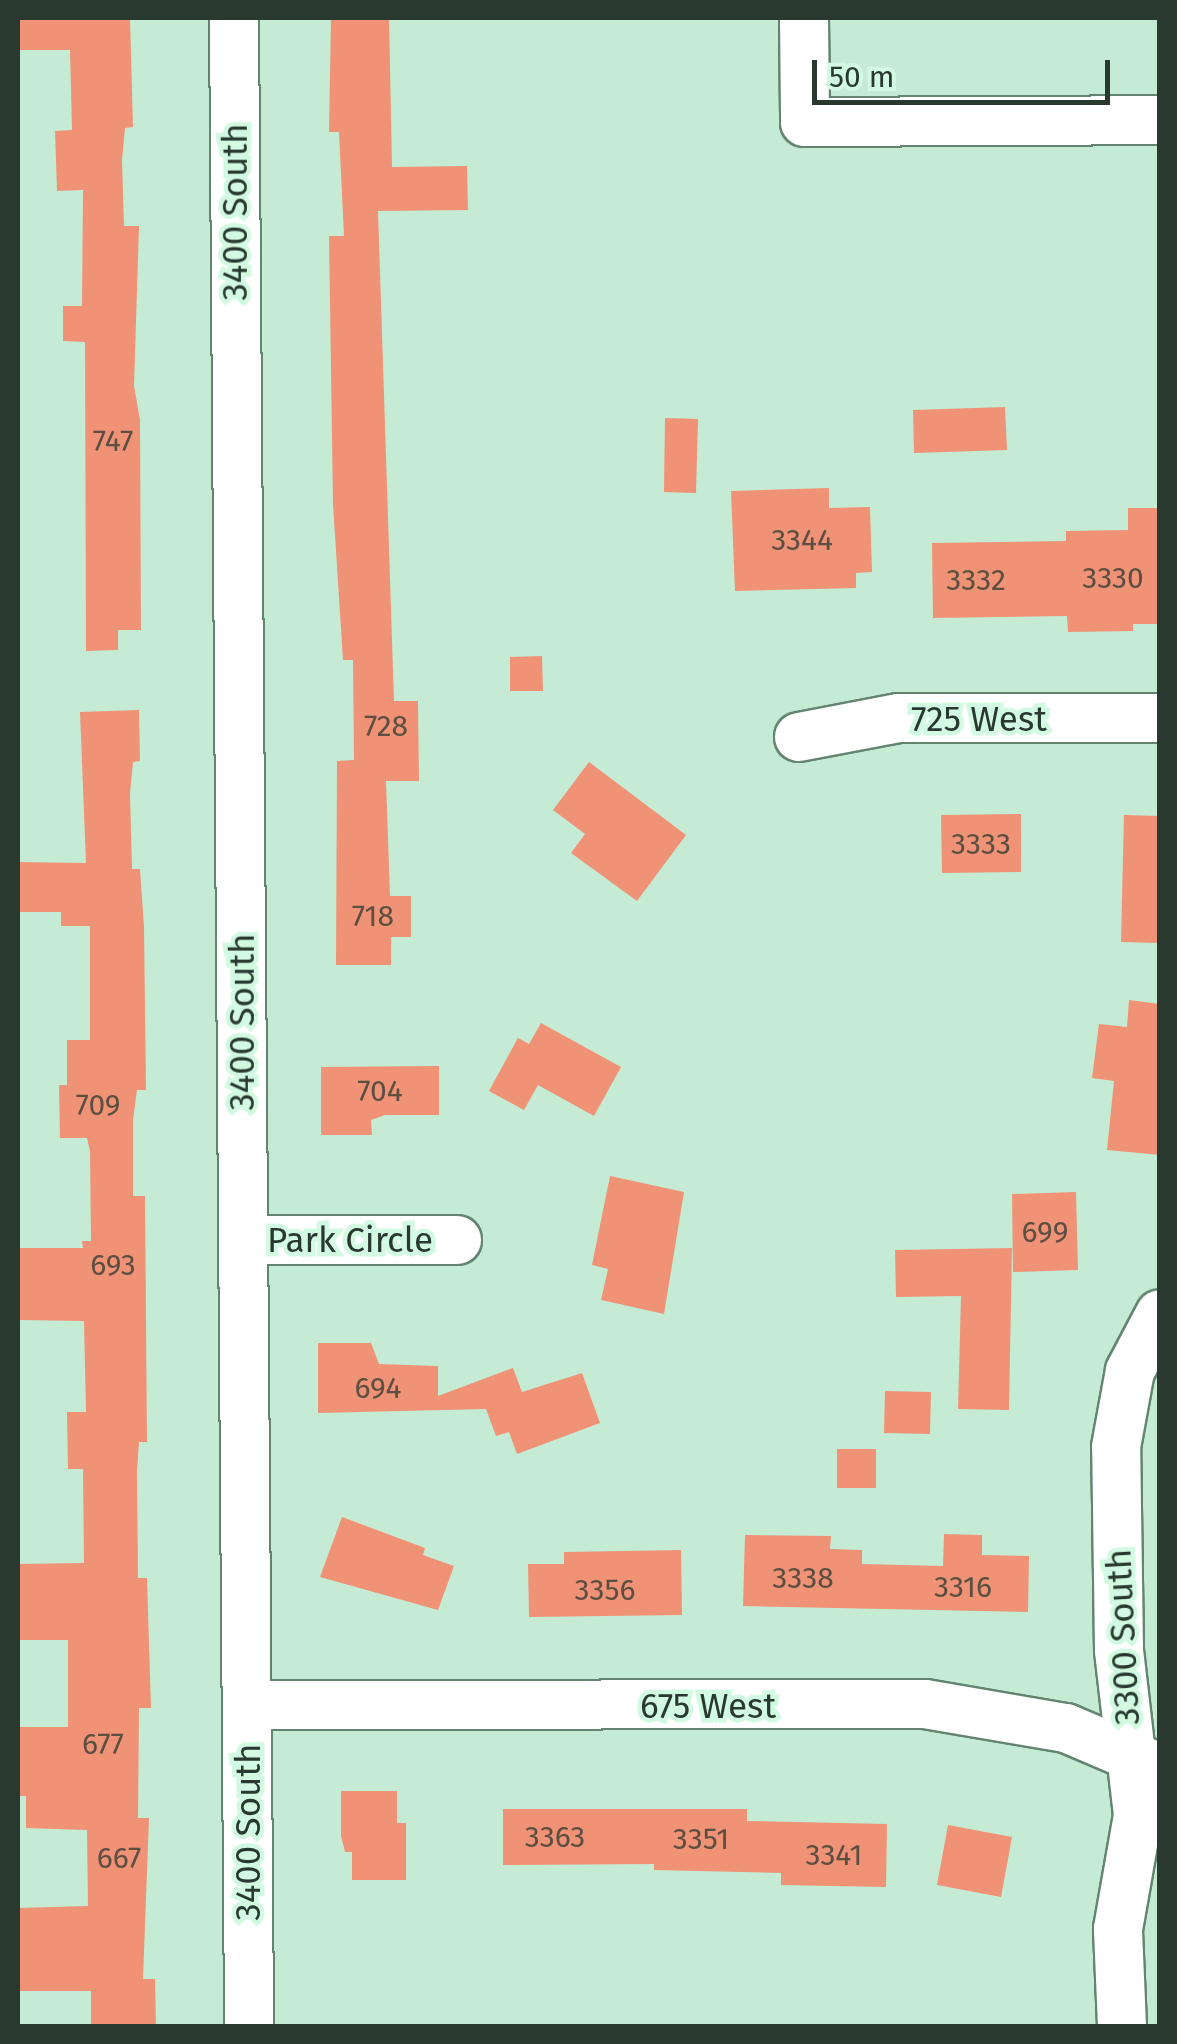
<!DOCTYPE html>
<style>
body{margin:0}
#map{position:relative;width:1177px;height:2044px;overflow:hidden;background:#c5ebd4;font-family:"Fira Sans",sans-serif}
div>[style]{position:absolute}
.building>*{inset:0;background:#f09275}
.roads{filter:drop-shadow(2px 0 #638570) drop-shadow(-2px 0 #638570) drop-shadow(0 2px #638570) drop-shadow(0 -2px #638570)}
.minor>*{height:48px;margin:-24px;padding:0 24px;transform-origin:24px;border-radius:24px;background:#fff}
span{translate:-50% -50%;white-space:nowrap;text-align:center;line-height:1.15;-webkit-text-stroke:9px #d2f9e1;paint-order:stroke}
.number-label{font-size:30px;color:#5c4f41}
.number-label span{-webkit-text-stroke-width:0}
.street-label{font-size:35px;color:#2a3930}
.frame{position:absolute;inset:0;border:20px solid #2a3930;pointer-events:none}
.scale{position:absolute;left:812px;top:60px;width:298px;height:45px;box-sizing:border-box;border:5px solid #2a3930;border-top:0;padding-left:12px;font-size:30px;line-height:35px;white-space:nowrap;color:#2a3930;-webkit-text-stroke:8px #d2f9e1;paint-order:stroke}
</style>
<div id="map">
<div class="building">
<i style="clip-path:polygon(18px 18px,130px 18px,133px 127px,125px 128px,122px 160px,124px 226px,139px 226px,134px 386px,140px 420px,141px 630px,118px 630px,118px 650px,86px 651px,85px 342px,63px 341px,63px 306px,82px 306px,83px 190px,57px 191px,55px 131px,72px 130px,70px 50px,18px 50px)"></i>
<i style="clip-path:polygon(331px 18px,389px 18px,392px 167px,467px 166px,468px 210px,378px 211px,394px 701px,418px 701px,419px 781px,386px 781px,390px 896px,411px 896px,411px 937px,391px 937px,391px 965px,336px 965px,337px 761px,354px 760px,353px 660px,343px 660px,333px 504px,329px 236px,344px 236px,339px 132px,329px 132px)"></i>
<i style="clip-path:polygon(1005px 407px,1007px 450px,914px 453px,913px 410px)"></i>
<i style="clip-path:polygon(665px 418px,698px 419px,696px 493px,664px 492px)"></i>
<i style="clip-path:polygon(829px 488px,829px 508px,870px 507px,872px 572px,856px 573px,856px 588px,735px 591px,731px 491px)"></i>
<i style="clip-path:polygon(1128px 508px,1160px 508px,1160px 624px,1133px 624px,1133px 631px,1068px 632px,1067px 616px,933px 618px,932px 543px,1066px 541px,1066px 531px,1128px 530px)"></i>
<i style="clip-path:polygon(542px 656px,543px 691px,510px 691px,510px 657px)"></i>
<i style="clip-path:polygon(139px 710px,140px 761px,133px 762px,130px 793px,132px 869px,140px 869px,144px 927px,146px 1090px,137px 1090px,133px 1120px,133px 1196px,145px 1196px,147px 1442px,139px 1442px,137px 1471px,138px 1578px,147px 1578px,151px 1708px,139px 1708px,138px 1818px,149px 1818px,143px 1979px,155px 1979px,156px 2026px,91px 2026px,91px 1991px,18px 1991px,18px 1908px,88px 1906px,87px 1830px,26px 1828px,26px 1796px,18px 1796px,18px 1727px,68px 1727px,68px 1640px,18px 1640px,18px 1564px,84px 1563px,83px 1469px,68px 1469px,67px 1412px,86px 1412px,84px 1321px,18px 1320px,18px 1248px,83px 1248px,82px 1241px,91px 1241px,90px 1151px,87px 1138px,60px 1138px,59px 1085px,67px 1085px,67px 1040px,90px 1040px,90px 926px,61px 926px,61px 912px,18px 912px,18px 862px,86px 863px,80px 712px)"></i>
<i style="clip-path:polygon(589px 762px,686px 835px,637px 901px,571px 853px,585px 834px,553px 810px)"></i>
<i style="clip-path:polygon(1021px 814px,1021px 872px,942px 873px,941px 815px)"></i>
<i style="clip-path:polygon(1124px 815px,1160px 816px,1160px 943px,1121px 942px)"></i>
<i style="clip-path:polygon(1129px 1000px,1160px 1004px,1160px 1155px,1107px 1150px,1114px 1081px,1092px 1078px,1099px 1024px,1127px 1027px)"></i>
<i style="clip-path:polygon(541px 1023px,621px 1067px,594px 1116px,538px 1085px,524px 1110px,489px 1091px,518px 1038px,529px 1044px)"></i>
<i style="clip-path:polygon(439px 1066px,439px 1115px,385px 1115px,371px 1120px,372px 1135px,321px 1135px,321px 1067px)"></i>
<i style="clip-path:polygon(610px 1176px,684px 1192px,664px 1314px,601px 1300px,608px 1269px,592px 1265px)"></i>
<i style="clip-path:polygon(1076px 1192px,1078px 1270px,1013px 1272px,1012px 1194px)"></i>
<i style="clip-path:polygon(1012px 1248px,1009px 1410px,958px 1409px,961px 1296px,896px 1297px,895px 1250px)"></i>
<i style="clip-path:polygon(318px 1343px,371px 1343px,379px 1364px,438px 1366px,438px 1396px,513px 1368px,522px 1392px,582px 1373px,600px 1423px,517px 1454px,509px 1432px,496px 1436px,486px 1409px,318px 1413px)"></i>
<i style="clip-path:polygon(885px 1391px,931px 1392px,930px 1434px,884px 1433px)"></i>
<i style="clip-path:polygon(837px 1449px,876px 1449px,876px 1488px,837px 1488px)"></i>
<i style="clip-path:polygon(342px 1517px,425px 1548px,423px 1555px,454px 1566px,438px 1610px,320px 1577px)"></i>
<i style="clip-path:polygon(944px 1534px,982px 1535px,982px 1555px,1029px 1556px,1028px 1612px,743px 1606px,745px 1535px,831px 1536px,830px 1549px,862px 1550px,862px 1564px,943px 1566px)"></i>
<i style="clip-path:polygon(681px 1550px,682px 1615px,529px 1617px,528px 1564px,564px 1564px,564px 1552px)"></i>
<i style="clip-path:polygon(341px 1791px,397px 1791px,397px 1823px,406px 1823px,406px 1880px,352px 1880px,352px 1852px,345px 1852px,341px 1836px)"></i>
<i style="clip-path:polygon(503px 1809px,747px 1809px,747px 1821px,887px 1824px,886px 1887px,781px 1885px,781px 1873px,654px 1870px,654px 1864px,503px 1865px)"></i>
<i style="clip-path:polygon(948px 1825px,1012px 1837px,1001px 1897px,937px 1885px)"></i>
</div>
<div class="roads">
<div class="minor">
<i style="left:234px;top:18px;width:2008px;rotate:89.57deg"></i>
<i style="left:804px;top:18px;width:104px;rotate:89.4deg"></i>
<i style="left:805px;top:122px;width:355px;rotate:-0.3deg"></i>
<i style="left:799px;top:737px;width:102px;rotate:-10.8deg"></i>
<i style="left:899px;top:718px;width:261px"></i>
<i style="left:243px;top:1240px;width:214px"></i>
<i style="left:247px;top:1705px;width:678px;rotate:-0.08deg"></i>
<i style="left:925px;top:1704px;width:143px;rotate:9.7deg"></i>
<i style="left:1066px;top:1728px;width:102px;rotate:23.1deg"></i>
<i style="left:1122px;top:2026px;width:97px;rotate:-92.4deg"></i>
<i style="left:1118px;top:1929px;width:116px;rotate:-80deg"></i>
<i style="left:1138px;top:1815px;width:166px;rotate:-96.6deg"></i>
<i style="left:1119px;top:1650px;width:203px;rotate:-90.8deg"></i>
<i style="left:1116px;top:1447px;width:77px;rotate:-79.6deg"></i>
<i style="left:1130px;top:1371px;width:64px;rotate:-62.2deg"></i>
</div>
</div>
<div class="number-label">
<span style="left:113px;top:441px">747</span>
<span style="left:802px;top:540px">3344</span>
<span style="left:1113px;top:578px">3330</span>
<span style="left:976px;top:580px">3332</span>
<span style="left:386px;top:726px">728</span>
<span style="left:981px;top:844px">3333</span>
<span style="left:373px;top:916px">718</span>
<span style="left:380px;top:1091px">704</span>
<span style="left:98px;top:1105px">709</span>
<span style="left:1045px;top:1232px">699</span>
<span style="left:113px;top:1265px">693</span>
<span style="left:378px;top:1388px">694</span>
<span style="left:803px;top:1578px">3338</span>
<span style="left:963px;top:1587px">3316</span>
<span style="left:605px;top:1590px">3356</span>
<span style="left:103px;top:1744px">677</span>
<span style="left:555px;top:1837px">3363</span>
<span style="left:701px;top:1839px">3351</span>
<span style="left:834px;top:1855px">3341</span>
<span style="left:119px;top:1858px">667</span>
</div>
<div class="street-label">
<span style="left:235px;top:212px;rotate:-90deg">3400 South</span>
<span style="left:979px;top:719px">725 West</span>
<span style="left:242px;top:1022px;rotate:-90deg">3400 South</span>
<span style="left:350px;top:1240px">Park Circle</span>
<span style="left:1123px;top:1637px;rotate:-93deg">3300 South</span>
<span style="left:708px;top:1706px">675 West</span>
<span style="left:248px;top:1832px;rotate:-90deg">3400 South</span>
</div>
<div class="frame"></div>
<div class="scale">50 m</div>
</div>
